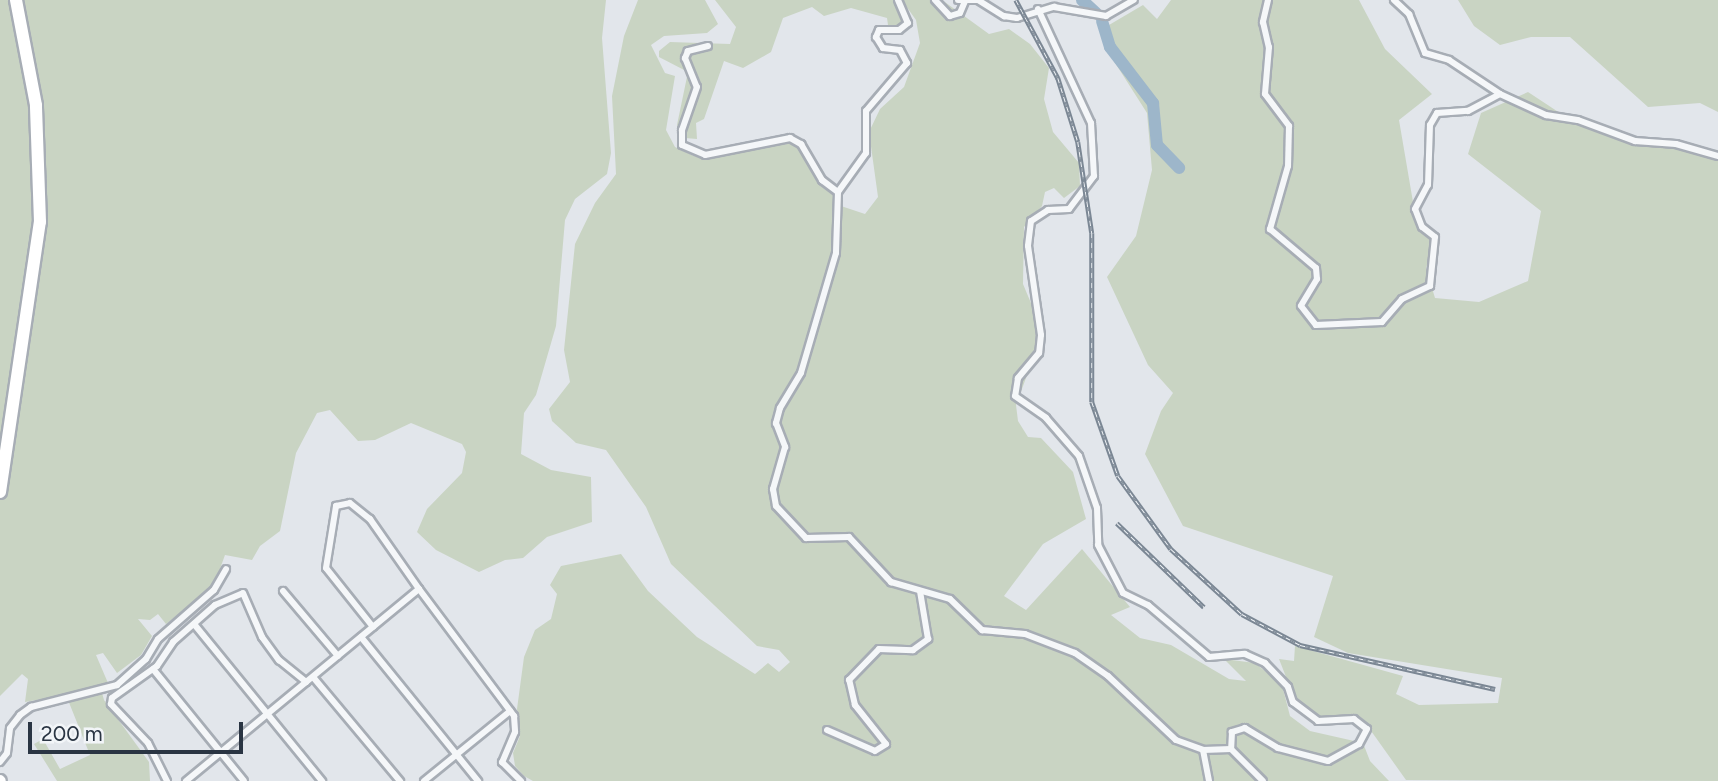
<!DOCTYPE html>
<style>
body{margin:0}
#map{position:relative;width:1718px;height:781px;overflow:hidden;background:#e2e6eb;font-family:Figtree,sans-serif}
div>[style]{position:absolute}
.green>*{inset:0;background:#c9d4c3}
.river>*{height:12px;margin:-6px;padding:0 6px;transform-origin:6px;border-radius:6px;background:#9db6ca}
.roads{filter:drop-shadow(2px 0 #a7adb5) drop-shadow(-2px 0 #a7adb5) drop-shadow(0 2px #a7adb5) drop-shadow(0 -2px #a7adb5)}
.street>*{height:6px;margin:-3px;padding:0 3px;transform-origin:3px;border-radius:3px;background:#f5f7f9}
.primary>*{height:10px;margin:-5px;padding:0 5px;transform-origin:5px;border-radius:5px;background:#fff}
.highway>*{height:12px;margin:-6px;padding:0 6px;transform-origin:6px;border-radius:6px;background:#fff}
.rail>*{height:4.5px;margin-top:-2.25px;transform-origin:0;background:repeating-linear-gradient(90deg,#f2f5f8 0 5px,#7b8794 0 10px);box-sizing:border-box;border-block:2px solid #7b8794}
span{translate:-50% -50%;white-space:nowrap;text-align:center;line-height:1.15;-webkit-text-stroke:7px #f2f5f8;paint-order:stroke}
.scale{position:absolute;left:28px;top:722px;width:215px;height:32px;box-sizing:border-box;border:4px solid #2a3543;border-top:0;padding-left:9px;font-size:21px;line-height:24px;white-space:nowrap;color:#2a3543;-webkit-text-stroke:5px #f2f5f8;paint-order:stroke}
</style>
<div id="map">
<div class="green">
<i style="clip-path:polygon(0 0,606px 0,602px 38px,611px 153px,607px 174px,575px 199px,565px 220px,556px 326px,536px 395px,524px 413px,521px 454px,551px 470px,591px 477px,592px 522px,547px 537px,523px 558px,505px 560px,479px 572px,436px 550px,417px 532px,427px 509px,462px 473px,466px 452px,462px 444px,411px 423px,375px 440px,358px 441px,330px 410px,317px 413px,296px 453px,280px 531px,260px 546px,252px 560px,225px 555px,213px 588px,166px 624px,158px 614px,150px 620px,138px 619px,152px 636px,141px 655px,117px 673px,103px 653px,96px 655px,108px 683px,100px 686px,104px 700px,149px 762px,150px 781px,57px 781px,34px 744px,43px 739px,60px 769px,90px 755px,66px 695px,25px 702px,28px 679px,22px 674px,0 696px)"></i>
<i style="clip-path:polygon(638px 0,705px 0,718px 24px,707px 33px,664px 36px,651px 45px,665px 73px,675px 76px,666px 130px,675px 147px,694px 156px,802px 142px,841px 206px,865px 214px,878px 197px,869px 132px,880px 109px,904px 87px,920px 43px,916px 20px,906px 6px,901px 7px,909px 28px,889px 32px,887px 18px,851px 8px,824px 16px,812px 7px,783px 18px,771px 52px,743px 68px,724px 61px,704px 119px,696px 123px,697px 139px,685px 138px,677px 125px,688px 72px,659px 57px,659px 51px,670px 42px,730px 44px,736px 27px,715px 0,942px 0,989px 34px,1009px 29px,1030px 44px,1049px 68px,1044px 99px,1053px 132px,1079px 163px,1080px 186px,1064px 198px,1054px 188px,1045px 192px,1042px 206px,1024px 227px,1023px 284px,1043px 332px,1016px 405px,1018px 421px,1028px 437px,1041px 438px,1073px 472px,1086px 519px,1043px 544px,1004px 596px,1026px 610px,1082px 549px,1130px 607px,1111px 615px,1140px 638px,1171px 645px,1229px 679px,1246px 681px,1224px 659px,1255px 663px,1282px 685px,1290px 716px,1310px 731px,1363px 743px,1370px 761px,1389px 781px,533px 781px,524px 776px,515px 766px,513px 753px,520px 736px,517px 709px,524px 657px,535px 630px,551px 619px,557px 594px,550px 585px,561px 566px,621px 554px,648px 591px,697px 637px,755px 674px,768px 663px,779px 672px,790px 662px,779px 650px,757px 646px,671px 564px,646px 507px,606px 450px,576px 443px,552px 421px,549px 409px,570px 382px,564px 350px,575px 244px,595px 203px,616px 174px,612px 96px,624px 36px)"></i>
<i style="clip-path:polygon(1171px 0,1359px 0,1385px 49px,1432px 94px,1399px 120px,1413px 202px,1433px 246px,1426px 268px,1435px 298px,1479px 302px,1528px 281px,1541px 211px,1468px 154px,1481px 113px,1528px 92px,1572px 121px,1644px 144px,1718px 150px,1718px 781px,1406px 780px,1364px 721px,1326px 720px,1297px 705px,1279px 659px,1294px 661px,1295px 646px,1403px 676px,1396px 694px,1419px 705px,1498px 703px,1502px 678px,1348px 653px,1314px 637px,1333px 576px,1183px 526px,1145px 454px,1161px 411px,1173px 393px,1148px 365px,1107px 277px,1136px 236px,1152px 170px,1147px 113px,1105px 47px,1109px 25px,1143px 5px,1157px 19px)"></i>
<i style="clip-path:polygon(1458px 0,1718px 0,1718px 112px,1700px 103px,1648px 107px,1570px 37px,1531px 37px,1500px 45px,1474px 26px)"></i>
</div>
<div class="river">
<i style="left:1082px;top:0;width:19px;rotate:43deg"></i>
<i style="left:1102px;top:21px;width:27px;rotate:73deg"></i>
<i style="left:1110px;top:47px;width:71px;rotate:52.5deg"></i>
<i style="left:1153px;top:103px;width:42px;rotate:84.6deg"></i>
<i style="left:1157px;top:145px;width:32px;rotate:46deg"></i>
</div>
<div class="roads">
<div class="street">
<i style="left:898px;top:0;width:25px;rotate:67deg"></i>
<i style="left:908px;top:23px;width:11px;rotate:142deg"></i>
<i style="left:899px;top:30px;width:20px;rotate:180deg"></i>
<i style="left:879px;top:30px;width:8px;rotate:113deg"></i>
<i style="left:876px;top:37px;width:13px;rotate:58deg"></i>
<i style="left:883px;top:48px;width:17px;rotate:7deg"></i>
<i style="left:900px;top:50px;width:15px;rotate:62deg"></i>
<i style="left:907px;top:63px;width:63px;rotate:130.5deg"></i>
<i style="left:866px;top:111px;width:42px;rotate:90deg"></i>
<i style="left:866px;top:153px;width:48px;rotate:125.7deg"></i>
<i style="left:838px;top:192px;width:61px;rotate:91.9deg"></i>
<i style="left:836px;top:253px;width:125px;rotate:106.3deg"></i>
<i style="left:801px;top:373px;width:41px;rotate:121deg"></i>
<i style="left:780px;top:408px;width:16px;rotate:105deg"></i>
<i style="left:776px;top:423px;width:26px;rotate:69deg"></i>
<i style="left:785px;top:447px;width:44px;rotate:105.9deg"></i>
<i style="left:773px;top:489px;width:17px;rotate:80deg"></i>
<i style="left:776px;top:506px;width:44px;rotate:46.8deg"></i>
<i style="left:806px;top:538px;width:43px;rotate:-1.3deg"></i>
<i style="left:849px;top:537px;width:62px;rotate:47deg"></i>
<i style="left:891px;top:582px;width:61px;rotate:16.1deg"></i>
<i style="left:950px;top:599px;width:45px;rotate:44.1deg"></i>
<i style="left:982px;top:630px;width:43px;rotate:5.3deg"></i>
<i style="left:1025px;top:634px;width:53px;rotate:20.8deg"></i>
<i style="left:1075px;top:653px;width:40px;rotate:34.9deg"></i>
<i style="left:1108px;top:676px;width:93px;rotate:43.3deg"></i>
<i style="left:1176px;top:740px;width:29px;rotate:20deg"></i>
<i style="left:1203px;top:750px;width:28px;rotate:-2deg"></i>
<i style="left:1231px;top:749px;width:45px;rotate:45deg"></i>
<i style="left:935px;top:0;width:22px;rotate:47deg"></i>
<i style="left:950px;top:16px;width:10px;rotate:-17deg"></i>
<i style="left:960px;top:13px;width:13px;rotate:-67deg"></i>
<i style="left:958px;top:0;width:20px"></i>
<i style="left:978px;top:0;width:31px;rotate:32deg"></i>
<i style="left:1004px;top:16px;width:13px;rotate:9deg"></i>
<i style="left:1017px;top:18px;width:39px;rotate:-17deg"></i>
<i style="left:1054px;top:7px;width:53px;rotate:9.8deg"></i>
<i style="left:1106px;top:16px;width:32px;rotate:-30deg"></i>
<i style="left:1268px;top:0;width:23px;rotate:103deg"></i>
<i style="left:1263px;top:22px;width:26px;rotate:77deg"></i>
<i style="left:1269px;top:47px;width:47px;rotate:94.9deg"></i>
<i style="left:1265px;top:94px;width:40px;rotate:53deg"></i>
<i style="left:1289px;top:126px;width:40px;rotate:91.4deg"></i>
<i style="left:1288px;top:166px;width:66px;rotate:105.9deg"></i>
<i style="left:1270px;top:229px;width:60px;rotate:40.3deg"></i>
<i style="left:1316px;top:268px;width:11px;rotate:85deg"></i>
<i style="left:1317px;top:279px;width:31px;rotate:121deg"></i>
<i style="left:1301px;top:306px;width:24px;rotate:52deg"></i>
<i style="left:1316px;top:325px;width:66px;rotate:-2.6deg"></i>
<i style="left:1382px;top:322px;width:30px;rotate:-49deg"></i>
<i style="left:1402px;top:299px;width:31px;rotate:-25deg"></i>
<i style="left:1430px;top:286px;width:49px;rotate:-84.2deg"></i>
<i style="left:1435px;top:237px;width:16px;rotate:-142deg"></i>
<i style="left:1422px;top:227px;width:19px;rotate:-111deg"></i>
<i style="left:1415px;top:209px;width:27px;rotate:-62deg"></i>
<i style="left:1428px;top:185px;width:60px;rotate:-88.1deg"></i>
<i style="left:1430px;top:125px;width:14px;rotate:-60deg"></i>
<i style="left:1437px;top:113px;width:31px;rotate:-4deg"></i>
<i style="left:1468px;top:111px;width:36px;rotate:-28deg"></i>
<i style="left:1394px;top:0;width:21px;rotate:43deg"></i>
<i style="left:1409px;top:14px;width:42px;rotate:67.7deg"></i>
<i style="left:1425px;top:53px;width:25px;rotate:16deg"></i>
<i style="left:1449px;top:60px;width:61px;rotate:33.7deg"></i>
<i style="left:1500px;top:94px;width:51px;rotate:24.5deg"></i>
<i style="left:1546px;top:115px;width:32px;rotate:9deg"></i>
<i style="left:1578px;top:120px;width:61px;rotate:20.2deg"></i>
<i style="left:1635px;top:141px;width:41px;rotate:4.2deg"></i>
<i style="left:1676px;top:144px;width:44px;rotate:15.9deg"></i>
<i style="left:1038px;top:9px;width:126px;rotate:65.1deg"></i>
<i style="left:1091px;top:123px;width:53px;rotate:86.8deg"></i>
<i style="left:1094px;top:176px;width:41px;rotate:127.1deg"></i>
<i style="left:1069px;top:209px;width:21px;rotate:177deg"></i>
<i style="left:1048px;top:210px;width:20px;rotate:147deg"></i>
<i style="left:1031px;top:221px;width:25px;rotate:97deg"></i>
<i style="left:1028px;top:246px;width:90px;rotate:81.7deg"></i>
<i style="left:1041px;top:335px;width:18px;rotate:96deg"></i>
<i style="left:1039px;top:353px;width:33px;rotate:130deg"></i>
<i style="left:1018px;top:378px;width:18px;rotate:99deg"></i>
<i style="left:1015px;top:396px;width:38px;rotate:35deg"></i>
<i style="left:1046px;top:418px;width:50px;rotate:49deg"></i>
<i style="left:1079px;top:456px;width:55px;rotate:70.9deg"></i>
<i style="left:1097px;top:508px;width:37px;rotate:88deg"></i>
<i style="left:1098px;top:545px;width:54px;rotate:62.5deg"></i>
<i style="left:1123px;top:593px;width:28px;rotate:26deg"></i>
<i style="left:1148px;top:605px;width:80px;rotate:40.4deg"></i>
<i style="left:1209px;top:657px;width:36px;rotate:-5deg"></i>
<i style="left:1245px;top:654px;width:22px;rotate:24deg"></i>
<i style="left:1265px;top:663px;width:33px;rotate:46deg"></i>
<i style="left:1288px;top:687px;width:16px;rotate:72deg"></i>
<i style="left:1293px;top:702px;width:31px;rotate:37deg"></i>
<i style="left:1318px;top:721px;width:36px;rotate:-3deg"></i>
<i style="left:1354px;top:719px;width:16px;rotate:38deg"></i>
<i style="left:1367px;top:729px;width:17px;rotate:118deg"></i>
<i style="left:1359px;top:744px;width:35px;rotate:151deg"></i>
<i style="left:1328px;top:761px;width:52px;rotate:-165.4deg"></i>
<i style="left:1278px;top:748px;width:39px;rotate:-149deg"></i>
<i style="left:1245px;top:728px;width:14px;rotate:163deg"></i>
<i style="left:1232px;top:732px;width:17px;rotate:93deg"></i>
<i style="left:708px;top:46px;width:21px;rotate:166deg"></i>
<i style="left:688px;top:51px;width:8px;rotate:113deg"></i>
<i style="left:685px;top:58px;width:31px;rotate:68deg"></i>
<i style="left:697px;top:87px;width:46px;rotate:109.2deg"></i>
<i style="left:682px;top:130px;width:15px;rotate:90deg"></i>
<i style="left:682px;top:145px;width:25px;rotate:23deg"></i>
<i style="left:705px;top:155px;width:87px;rotate:-11.3deg"></i>
<i style="left:790px;top:138px;width:13px;rotate:29deg"></i>
<i style="left:801px;top:144px;width:42px;rotate:59.7deg"></i>
<i style="left:822px;top:180px;width:20px;rotate:37deg"></i>
<i style="left:283px;top:591px;width:85px;rotate:49.8deg"></i>
<i style="left:194px;top:624px;width:203px;rotate:50.8deg"></i>
<i style="left:373px;top:627px;width:75px;rotate:-128.5deg"></i>
<i style="left:326px;top:568px;width:63px;rotate:-80.8deg"></i>
<i style="left:336px;top:506px;width:14px;rotate:-12deg"></i>
<i style="left:350px;top:503px;width:26px;rotate:39deg"></i>
<i style="left:370px;top:519px;width:85px;rotate:55deg"></i>
<i style="left:361px;top:637px;width:186px;rotate:50.9deg"></i>
<i style="left:153px;top:669px;width:144px;rotate:50.9deg"></i>
<i style="left:313px;top:677px;width:136px;rotate:50.1deg"></i>
<i style="left:827px;top:730px;width:52px;rotate:23.6deg"></i>
<i style="left:875px;top:751px;width:13px;rotate:-32deg"></i>
<i style="left:886px;top:744px;width:50px;rotate:-128.5deg"></i>
<i style="left:855px;top:705px;width:26px;rotate:-103deg"></i>
<i style="left:849px;top:680px;width:43px;rotate:-45.9deg"></i>
<i style="left:879px;top:649px;width:34px;rotate:2deg"></i>
<i style="left:913px;top:650px;width:19px;rotate:-36deg"></i>
<i style="left:928px;top:639px;width:49px;rotate:-99.5deg"></i>
<i style="left:1203px;top:750px;width:32px;rotate:79deg"></i>
<i style="left:0;top:762px;width:11px;rotate:-52deg"></i>
<i style="left:7px;top:753px;width:25px;rotate:-83deg"></i>
<i style="left:10px;top:728px;width:16px;rotate:-52deg"></i>
<i style="left:20px;top:715px;width:14px;rotate:-36deg"></i>
<i style="left:31px;top:707px;width:89px;rotate:-14.3deg"></i>
<i style="left:117px;top:685px;width:39px;rotate:-42deg"></i>
<i style="left:146px;top:659px;width:23px;rotate:-59deg"></i>
<i style="left:158px;top:639px;width:74px;rotate:-41.2deg"></i>
<i style="left:214px;top:590px;width:24px;rotate:-60deg"></i>
<i style="left:167px;top:781px;width:42px;rotate:-116.6deg"></i>
<i style="left:148px;top:743px;width:54px;rotate:-133.5deg"></i>
<i style="left:111px;top:704px;width:6px;rotate:-81deg"></i>
<i style="left:112px;top:698px;width:55px;rotate:-35.4deg"></i>
<i style="left:157px;top:666px;width:29px;rotate:-56deg"></i>
<i style="left:173px;top:642px;width:56px;rotate:-41.4deg"></i>
<i style="left:215px;top:605px;width:30px;rotate:-23deg"></i>
<i style="left:243px;top:593px;width:48px;rotate:66.6deg"></i>
<i style="left:262px;top:637px;width:29px;rotate:54deg"></i>
<i style="left:279px;top:660px;width:35px;rotate:39deg"></i>
<i style="left:186px;top:781px;width:302px;rotate:-39.5deg"></i>
<i style="left:419px;top:589px;width:159px;rotate:53.2deg"></i>
<i style="left:514px;top:716px;width:16px;rotate:86deg"></i>
<i style="left:515px;top:732px;width:33px;rotate:113deg"></i>
<i style="left:502px;top:762px;width:27px;rotate:45deg"></i>
<i style="left:424px;top:781px;width:111px;rotate:-39.1deg"></i>
</div>
<div class="primary">
<i style="left:0;top:780px;width:1px;rotate:45deg"></i>
</div>
<div class="highway">
<i style="left:0;top:492px;width:273px;rotate:-81.6deg"></i>
<i style="left:40px;top:222px;width:117px;rotate:-92deg"></i>
<i style="left:36px;top:105px;width:107px;rotate:-100.8deg"></i>
</div>
</div>
<div class="rail">
<i style="left:1016px;top:0;width:89px;rotate:61.7deg"></i>
<i style="left:1058px;top:78px;width:67px;rotate:72.6deg"></i>
<i style="left:1078px;top:142px;width:92px;rotate:81.3deg"></i>
<i style="left:1092px;top:233px;width:169px;rotate:90deg"></i>
<i style="left:1092px;top:402px;width:78px;rotate:70.6deg"></i>
<i style="left:1118px;top:476px;width:90px;rotate:54deg"></i>
<i style="left:1171px;top:549px;width:96px;rotate:42.5deg"></i>
<i style="left:1242px;top:614px;width:66px;rotate:28.1deg"></i>
<i style="left:1300px;top:645px;width:200px;rotate:12.7deg"></i>
<i style="left:1117px;top:523px;width:121px;rotate:44deg"></i>
</div>
<div class="scale">200 m</div>
</div>
